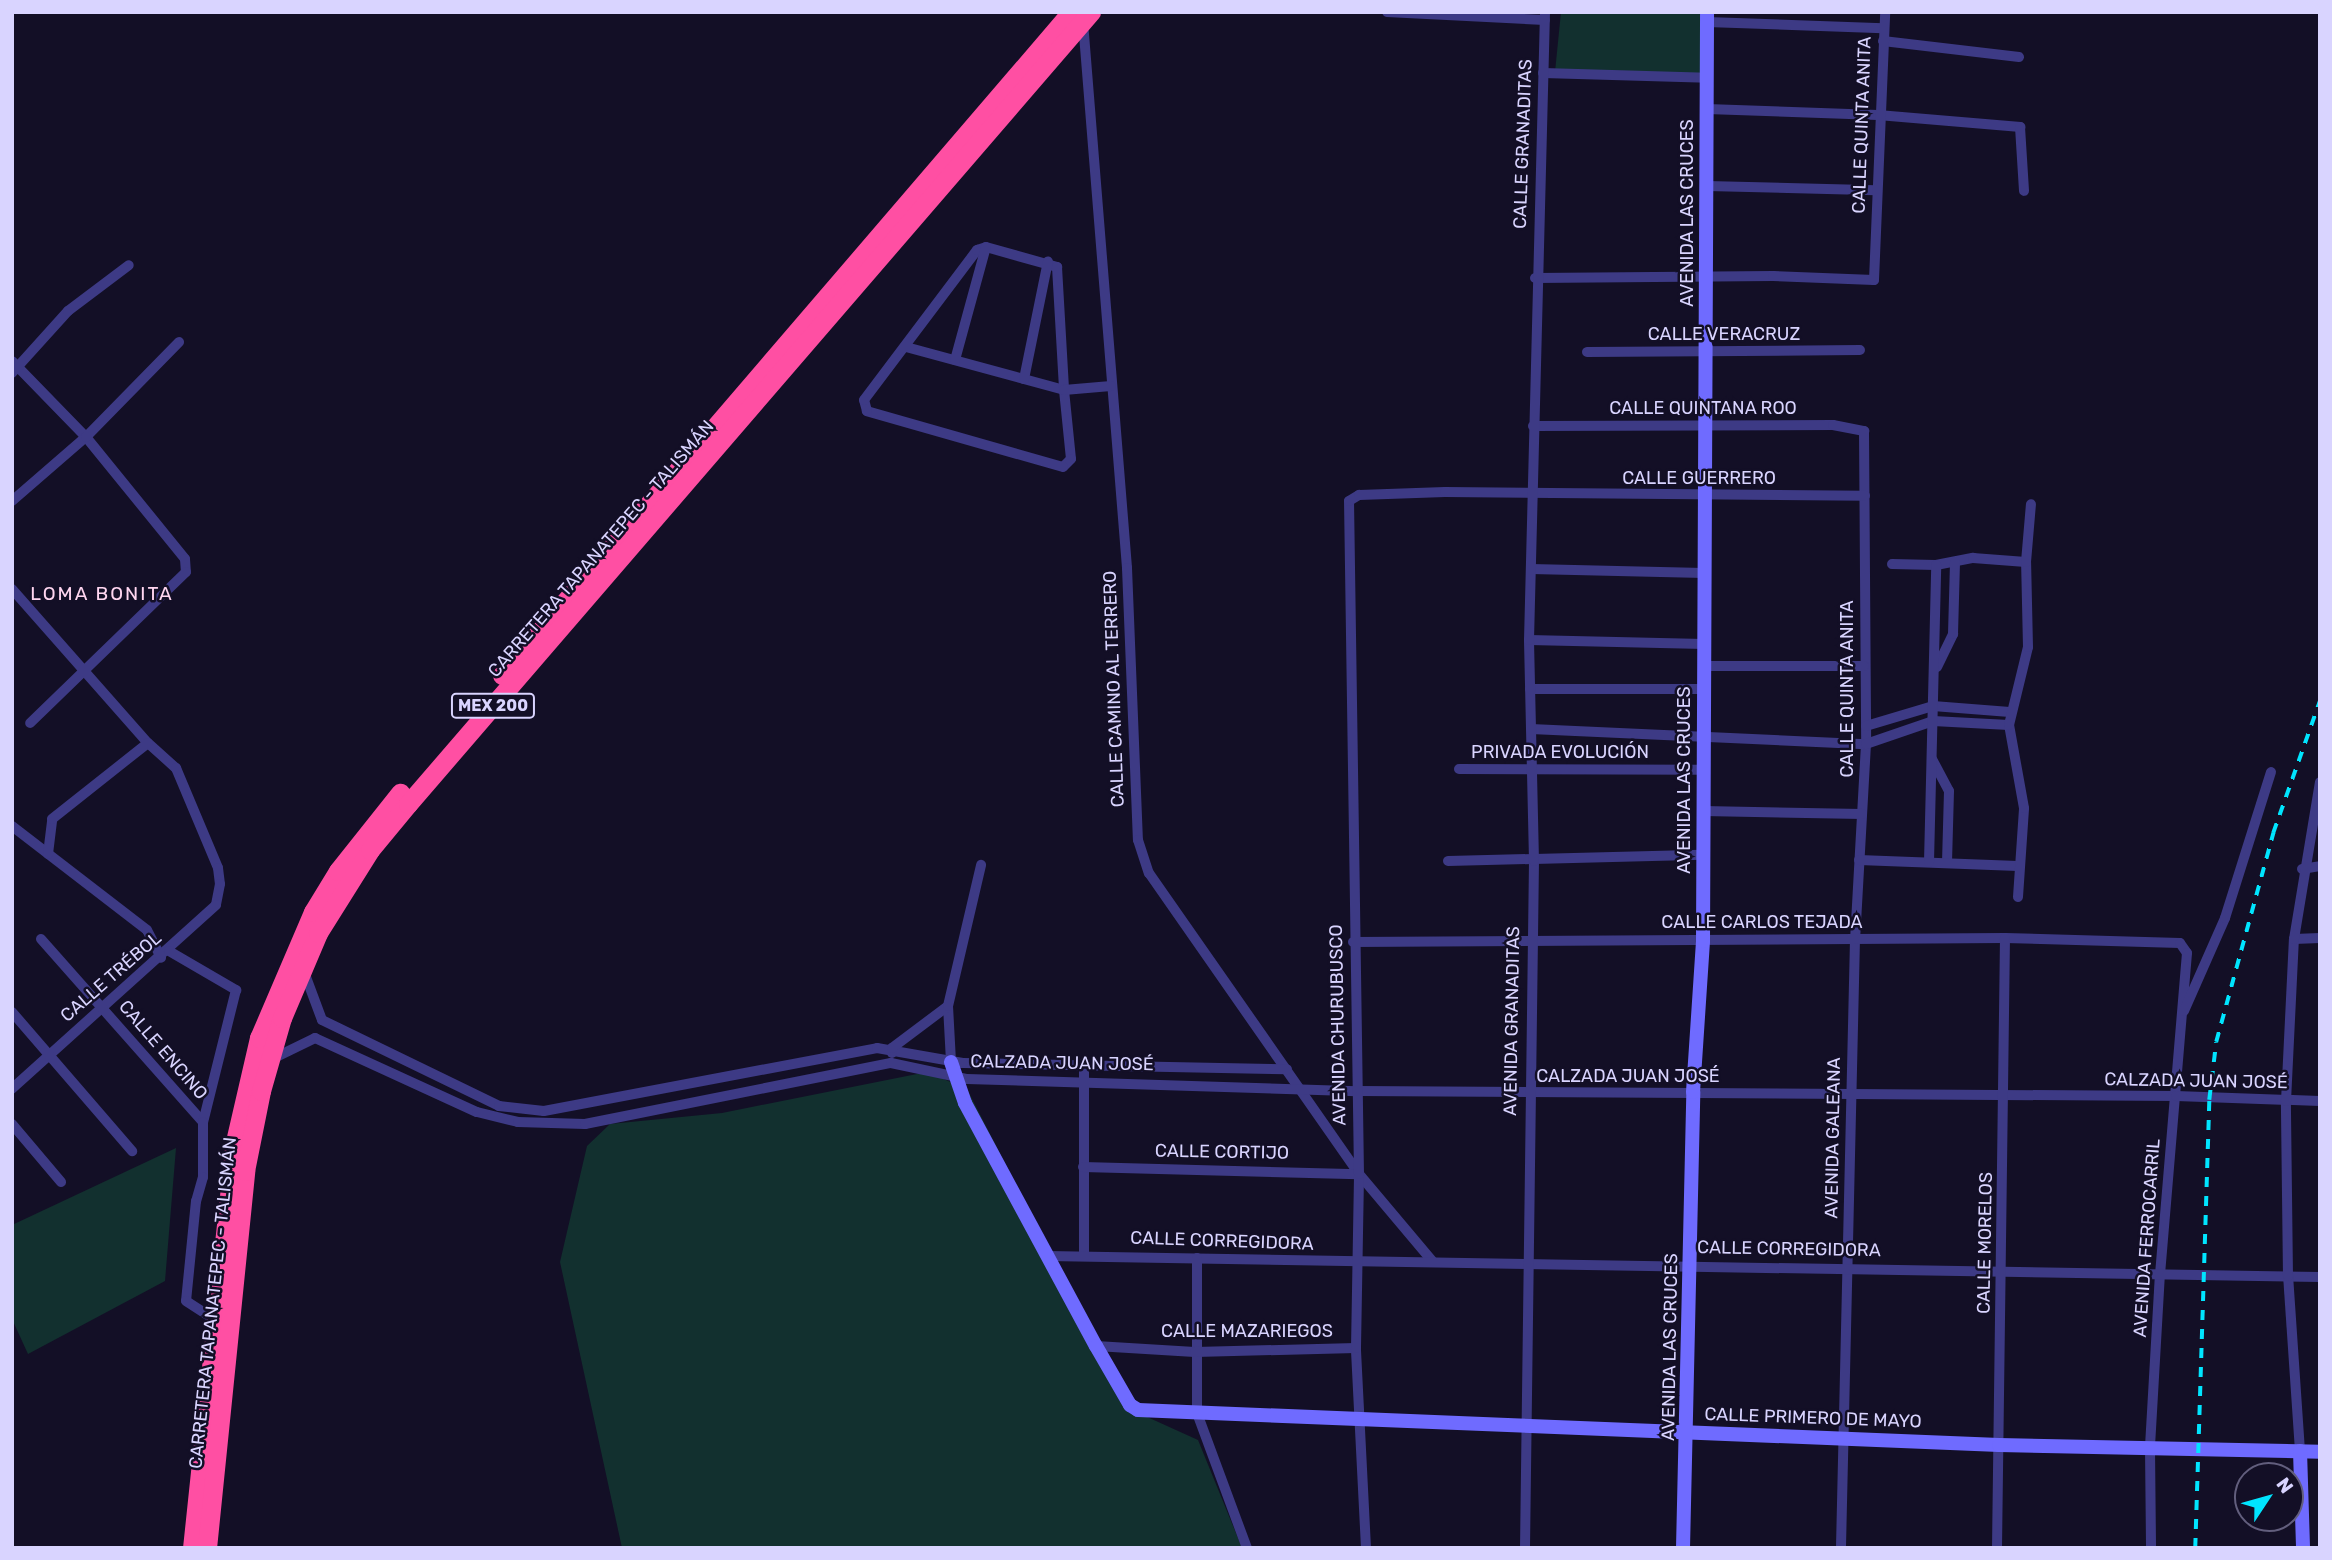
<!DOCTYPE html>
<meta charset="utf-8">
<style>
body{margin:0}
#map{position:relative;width:2332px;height:1560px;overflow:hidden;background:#130f26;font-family:Rubik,sans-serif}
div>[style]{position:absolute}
.green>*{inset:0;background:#12302f}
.street>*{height:10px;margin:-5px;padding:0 5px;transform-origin:5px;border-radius:5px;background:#3d3a85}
.secondary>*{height:14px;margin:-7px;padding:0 7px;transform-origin:7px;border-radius:7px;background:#6f6bff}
.highway>*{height:19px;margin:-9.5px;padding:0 9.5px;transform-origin:9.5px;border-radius:9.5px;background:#ff4fa3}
.rail>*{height:3.5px;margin-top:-1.75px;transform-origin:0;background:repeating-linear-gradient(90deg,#00e5ff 0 10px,transparent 0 19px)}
span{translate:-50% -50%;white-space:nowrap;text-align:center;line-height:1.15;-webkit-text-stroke:5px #130f26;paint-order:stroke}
.shield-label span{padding:2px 5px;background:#130f26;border:2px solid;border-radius:5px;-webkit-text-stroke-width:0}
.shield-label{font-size:16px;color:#d9d4ff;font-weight:700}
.street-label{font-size:18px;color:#d9d4ff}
.neighbourhood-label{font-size:19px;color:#ffd6f0;letter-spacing:2px}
.frame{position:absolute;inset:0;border:14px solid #d9d4ff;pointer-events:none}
.north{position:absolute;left:2234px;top:1462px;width:70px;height:70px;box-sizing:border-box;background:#130f26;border:2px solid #625e7d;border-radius:50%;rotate:54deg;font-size:19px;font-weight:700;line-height:28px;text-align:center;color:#d9d4ff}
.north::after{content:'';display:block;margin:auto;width:24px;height:32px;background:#00e5ff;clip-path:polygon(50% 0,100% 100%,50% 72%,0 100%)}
</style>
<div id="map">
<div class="green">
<i style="clip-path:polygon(1561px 12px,1705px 12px,1701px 77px,1555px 72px)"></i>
<i style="clip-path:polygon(927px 1072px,967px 1089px,1109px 1366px,1145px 1416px,1198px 1440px,1242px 1548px,622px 1548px,560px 1262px,587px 1146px,610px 1124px,722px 1113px)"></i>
<i style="clip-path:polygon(176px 1148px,165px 1281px,28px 1354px,12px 1319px,12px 1225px)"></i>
</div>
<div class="street">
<i style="left:1387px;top:12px;width:158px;rotate:2.9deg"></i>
<i style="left:1083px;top:22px;width:548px;rotate:85.39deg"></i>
<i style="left:1127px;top:568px;width:272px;rotate:87.7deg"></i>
<i style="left:1138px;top:840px;width:35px;rotate:72deg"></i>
<i style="left:1149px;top:873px;width:367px;rotate:55.1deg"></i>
<i style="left:1359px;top:1174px;width:115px;rotate:49.9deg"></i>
<i style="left:1707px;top:22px;width:176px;rotate:2deg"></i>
<i style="left:1883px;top:41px;width:137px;rotate:6.7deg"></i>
<i style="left:1543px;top:73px;width:164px;rotate:1.7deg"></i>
<i style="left:1707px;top:109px;width:171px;rotate:2deg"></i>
<i style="left:1878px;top:115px;width:143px;rotate:4.8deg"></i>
<i style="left:2020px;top:127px;width:64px;rotate:86.4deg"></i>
<i style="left:1707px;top:186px;width:169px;rotate:1.4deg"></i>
<i style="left:1535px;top:278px;width:238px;rotate:-0.5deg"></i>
<i style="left:1773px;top:276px;width:101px;rotate:2.3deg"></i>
<i style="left:1874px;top:280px;width:268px;rotate:-87.6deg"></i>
<i style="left:906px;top:347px;width:164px;rotate:15.2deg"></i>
<i style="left:1064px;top:390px;width:69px;rotate:84.2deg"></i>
<i style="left:1071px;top:459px;width:11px;rotate:135deg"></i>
<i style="left:1063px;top:467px;width:204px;rotate:-164.1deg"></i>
<i style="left:867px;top:411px;width:11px;rotate:-105deg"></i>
<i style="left:864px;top:400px;width:188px;rotate:-53deg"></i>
<i style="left:977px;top:250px;width:9px;rotate:-18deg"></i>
<i style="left:986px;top:247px;width:74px;rotate:15.7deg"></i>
<i style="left:1057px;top:267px;width:123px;rotate:86.7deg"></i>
<i style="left:1064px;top:390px;width:47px;rotate:-4.9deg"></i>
<i style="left:1587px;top:352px;width:273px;rotate:-0.4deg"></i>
<i style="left:955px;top:360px;width:117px;rotate:-74.7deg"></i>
<i style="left:12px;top:361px;width:106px;rotate:45.8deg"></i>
<i style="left:86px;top:437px;width:157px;rotate:50.9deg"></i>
<i style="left:185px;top:559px;width:13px;rotate:86deg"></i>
<i style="left:186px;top:572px;width:217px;rotate:135.9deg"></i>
<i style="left:12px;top:373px;width:84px;rotate:-47.9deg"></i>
<i style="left:68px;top:311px;width:76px;rotate:-37deg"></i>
<i style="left:1024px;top:379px;width:120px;rotate:-78.5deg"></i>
<i style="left:1533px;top:426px;width:300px;rotate:-0.2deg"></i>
<i style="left:1833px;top:425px;width:32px;rotate:11deg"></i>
<i style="left:1864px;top:431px;width:313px;rotate:89.6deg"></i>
<i style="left:1866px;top:744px;width:195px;rotate:93.2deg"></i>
<i style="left:1855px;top:939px;width:609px;rotate:91.32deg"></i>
<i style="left:12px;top:501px;width:98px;rotate:-40.9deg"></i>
<i style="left:86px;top:437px;width:133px;rotate:-45.6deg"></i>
<i style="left:1892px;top:564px;width:44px;rotate:1.3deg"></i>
<i style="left:1936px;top:565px;width:38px;rotate:-11deg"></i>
<i style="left:1973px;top:558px;width:53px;rotate:4.3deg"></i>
<i style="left:1531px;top:569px;width:173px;rotate:1.3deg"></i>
<i style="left:12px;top:589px;width:205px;rotate:48.6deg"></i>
<i style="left:148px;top:743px;width:38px;rotate:42deg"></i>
<i style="left:176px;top:768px;width:108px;rotate:67.2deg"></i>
<i style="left:218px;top:868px;width:16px;rotate:83deg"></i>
<i style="left:220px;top:884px;width:21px;rotate:101deg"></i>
<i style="left:216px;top:905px;width:275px;rotate:138deg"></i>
<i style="left:1529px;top:640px;width:175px;rotate:1.3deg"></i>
<i style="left:1703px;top:666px;width:161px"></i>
<i style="left:1937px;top:667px;width:37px;rotate:-64deg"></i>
<i style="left:1953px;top:634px;width:72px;rotate:-88.4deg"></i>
<i style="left:1530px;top:689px;width:173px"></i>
<i style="left:1866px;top:726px;width:70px;rotate:-16.6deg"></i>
<i style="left:1933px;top:706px;width:77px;rotate:4.5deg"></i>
<i style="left:1531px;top:729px;width:335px;rotate:2.6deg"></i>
<i style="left:1866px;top:744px;width:71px;rotate:-18.9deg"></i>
<i style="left:1933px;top:721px;width:76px;rotate:3deg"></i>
<i style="left:1932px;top:759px;width:36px;rotate:62deg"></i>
<i style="left:1949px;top:791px;width:72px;rotate:91.6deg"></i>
<i style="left:1459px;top:769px;width:244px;rotate:0.2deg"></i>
<i style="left:1703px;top:811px;width:159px;rotate:1.1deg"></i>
<i style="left:12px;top:826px;width:170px;rotate:37.6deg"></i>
<i style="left:147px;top:930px;width:31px;rotate:63deg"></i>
<i style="left:48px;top:854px;width:35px;rotate:-83deg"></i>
<i style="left:52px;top:819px;width:122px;rotate:-38.4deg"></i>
<i style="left:1859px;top:860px;width:159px;rotate:2.2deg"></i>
<i style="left:1448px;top:861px;width:254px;rotate:-1.4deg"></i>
<i style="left:1929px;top:862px;width:297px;rotate:-88.6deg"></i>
<i style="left:2302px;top:869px;width:18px;rotate:-9deg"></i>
<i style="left:2018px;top:897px;width:89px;rotate:-86.1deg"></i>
<i style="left:2024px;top:808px;width:84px;rotate:-100.2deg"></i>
<i style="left:2009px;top:725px;width:80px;rotate:-76.3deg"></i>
<i style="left:2028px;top:647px;width:85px;rotate:-91.3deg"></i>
<i style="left:2026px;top:562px;width:58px;rotate:-85.1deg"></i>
<i style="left:41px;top:939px;width:244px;rotate:48.5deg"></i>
<i style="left:2294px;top:939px;width:26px;rotate:-2deg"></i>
<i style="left:1353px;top:942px;width:652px;rotate:-0.35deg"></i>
<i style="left:2005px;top:938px;width:175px;rotate:1.6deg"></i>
<i style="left:2180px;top:943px;width:12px;rotate:55deg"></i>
<i style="left:2187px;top:953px;width:321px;rotate:94.8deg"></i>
<i style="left:2160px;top:1273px;width:176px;rotate:93.3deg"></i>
<i style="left:2150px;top:1449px;width:99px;rotate:89.4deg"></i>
<i style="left:169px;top:951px;width:78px;rotate:30.2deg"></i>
<i style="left:236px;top:990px;width:136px;rotate:104deg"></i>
<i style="left:203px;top:1122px;width:55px;rotate:90deg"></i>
<i style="left:203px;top:1177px;width:25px;rotate:106deg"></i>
<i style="left:196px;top:1201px;width:100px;rotate:95.7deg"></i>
<i style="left:186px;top:1301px;width:35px;rotate:33deg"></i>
<i style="left:303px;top:969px;width:54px;rotate:69.6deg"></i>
<i style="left:322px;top:1020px;width:197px;rotate:25.9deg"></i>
<i style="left:499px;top:1106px;width:45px;rotate:6.3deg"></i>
<i style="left:544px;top:1111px;width:339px;rotate:-10.7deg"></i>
<i style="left:877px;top:1048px;width:87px;rotate:9.9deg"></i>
<i style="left:963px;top:1063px;width:324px;rotate:1.1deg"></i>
<i style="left:948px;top:1006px;width:56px;rotate:86.9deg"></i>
<i style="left:2184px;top:1011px;width:102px;rotate:-66.2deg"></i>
<i style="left:2225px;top:918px;width:153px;rotate:-72.5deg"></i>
<i style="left:12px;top:1012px;width:184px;rotate:49.2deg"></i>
<i style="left:892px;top:1053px;width:5px;rotate:-90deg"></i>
<i style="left:892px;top:1048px;width:70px;rotate:-36.9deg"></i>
<i style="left:948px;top:1006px;width:145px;rotate:-76.8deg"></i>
<i style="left:272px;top:1059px;width:48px;rotate:-26deg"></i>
<i style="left:315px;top:1038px;width:178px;rotate:24.6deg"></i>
<i style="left:477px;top:1112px;width:42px;rotate:13.7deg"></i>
<i style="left:518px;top:1122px;width:67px;rotate:1.7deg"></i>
<i style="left:585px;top:1124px;width:312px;rotate:-11.3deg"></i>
<i style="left:891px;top:1063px;width:78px;rotate:11.9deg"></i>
<i style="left:967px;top:1079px;width:390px;rotate:1.8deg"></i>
<i style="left:1357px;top:1091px;width:819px;rotate:0.35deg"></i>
<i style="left:2176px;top:1096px;width:144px;rotate:2deg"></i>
<i style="left:1084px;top:1063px;width:191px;rotate:90deg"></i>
<i style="left:12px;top:1124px;width:76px;rotate:49.8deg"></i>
<i style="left:1083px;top:1167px;width:276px;rotate:1.5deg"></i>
<i style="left:1047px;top:1256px;width:1273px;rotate:0.95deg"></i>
<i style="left:1197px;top:1258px;width:155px;rotate:90deg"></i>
<i style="left:1197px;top:1413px;width:144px;rotate:69.7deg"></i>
<i style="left:1096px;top:1346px;width:99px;rotate:3.5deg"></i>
<i style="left:1195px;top:1352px;width:161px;rotate:-1.4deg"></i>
<i style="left:2300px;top:1451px;width:175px;rotate:-93.9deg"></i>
<i style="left:2288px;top:1276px;width:175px;rotate:-90.7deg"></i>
<i style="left:2286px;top:1101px;width:162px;rotate:-87.2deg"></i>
<i style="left:2294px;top:939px;width:159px;rotate:-80.6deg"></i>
<i style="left:1366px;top:1548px;width:200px;rotate:-92.9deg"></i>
<i style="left:1356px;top:1348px;width:174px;rotate:-89deg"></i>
<i style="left:1359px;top:1174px;width:673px;rotate:-90.85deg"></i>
<i style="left:1349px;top:501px;width:12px;rotate:-31deg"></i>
<i style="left:1359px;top:495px;width:86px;rotate:-2deg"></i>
<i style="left:1445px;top:492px;width:420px;rotate:0.5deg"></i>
<i style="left:1525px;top:1548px;width:687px;rotate:-89.25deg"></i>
<i style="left:1534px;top:861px;width:221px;rotate:-91.3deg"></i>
<i style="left:1529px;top:640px;width:628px;rotate:-88.54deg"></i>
<i style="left:1997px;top:1548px;width:610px;rotate:-89.25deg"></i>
</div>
<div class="secondary">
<i style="left:951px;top:1062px;width:43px;rotate:71.1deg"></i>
<i style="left:965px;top:1103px;width:276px;rotate:61.7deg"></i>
<i style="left:1096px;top:1346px;width:68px;rotate:60deg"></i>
<i style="left:1130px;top:1405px;width:9px;rotate:32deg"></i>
<i style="left:1138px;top:1410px;width:862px;rotate:2.33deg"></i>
<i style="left:1999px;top:1445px;width:321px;rotate:1.2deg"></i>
<i style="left:2300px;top:1451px;width:97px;rotate:88.2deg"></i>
<i style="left:1683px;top:1548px;width:456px;rotate:-88.7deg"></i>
<i style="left:1693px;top:1092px;width:151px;rotate:-86.2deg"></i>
<i style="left:1703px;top:941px;width:929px;rotate:-89.75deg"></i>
</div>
<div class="highway">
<i style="left:502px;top:675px;width:874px;rotate:-49.36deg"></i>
<i style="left:192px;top:1548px;width:404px;rotate:-84deg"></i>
<i style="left:234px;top:1146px;width:111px;rotate:-77deg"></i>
<i style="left:259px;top:1038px;width:137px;rotate:-66.8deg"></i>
<i style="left:313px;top:912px;width:48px;rotate:-58.6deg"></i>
<i style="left:338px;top:871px;width:100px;rotate:-51.5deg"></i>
<i style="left:207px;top:1548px;width:379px;rotate:-84.2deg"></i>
<i style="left:245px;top:1171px;width:82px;rotate:-78.7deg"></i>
<i style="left:261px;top:1091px;width:76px;rotate:-74deg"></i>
<i style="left:282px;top:1018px;width:92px;rotate:-67deg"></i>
<i style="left:318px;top:933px;width:98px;rotate:-57.9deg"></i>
<i style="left:370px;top:850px;width:60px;rotate:-50.4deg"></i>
<i style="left:408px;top:804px;width:1046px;rotate:-49.23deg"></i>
</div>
<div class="rail">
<i style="left:2195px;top:1548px;width:448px;rotate:-88.2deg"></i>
<i style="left:2209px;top:1100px;width:58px;rotate:-83.1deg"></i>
<i style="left:2216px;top:1042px;width:217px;rotate:-74.7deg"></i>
<i style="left:2273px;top:833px;width:141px;rotate:-70.5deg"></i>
</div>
<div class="shield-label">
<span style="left:493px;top:706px">MEX 200</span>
</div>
<div class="street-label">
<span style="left:1862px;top:125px;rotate:-88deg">CALLE QUINTA ANITA</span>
<span style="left:1523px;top:144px;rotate:-88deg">CALLE GRANADITAS</span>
<span style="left:1687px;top:213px;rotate:-90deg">AVENIDA LAS CRUCES</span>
<span style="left:1724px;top:334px">CALLE VERACRUZ</span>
<span style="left:1703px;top:408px">CALLE QUINTANA ROO</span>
<span style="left:1699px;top:478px">CALLE GUERRERO</span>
<span style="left:601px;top:549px;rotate:-49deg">CARRETERA TAPANATEPEC - TALISMÁN</span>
<span style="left:1114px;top:689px;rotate:-92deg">CALLE CAMINO AL TERRERO</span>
<span style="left:1847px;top:689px;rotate:-90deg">CALLE QUINTA ANITA</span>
<span style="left:1560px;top:752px">PRIVADA EVOLUCIÓN</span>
<span style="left:1684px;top:780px;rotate:-90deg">AVENIDA LAS CRUCES</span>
<span style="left:1762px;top:922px">CALLE CARLOS TEJADA</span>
<span style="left:111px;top:977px;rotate:-41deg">CALLE TRÉBOL</span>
<span style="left:1512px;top:1021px;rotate:-89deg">AVENIDA GRANADITAS</span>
<span style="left:1338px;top:1025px;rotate:-91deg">AVENIDA CHURUBUSCO</span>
<span style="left:163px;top:1050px;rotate:49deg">CALLE ENCINO</span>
<span style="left:1062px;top:1063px;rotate:1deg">CALZADA JUAN JOSÉ</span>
<span style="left:1628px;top:1076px">CALZADA JUAN JOSÉ</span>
<span style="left:2196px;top:1081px;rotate:1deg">CALZADA JUAN JOSÉ</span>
<span style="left:1833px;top:1138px;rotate:-89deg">AVENIDA GALEANA</span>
<span style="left:1222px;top:1152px;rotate:1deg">CALLE CORTIJO</span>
<span style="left:2147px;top:1238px;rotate:-86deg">AVENIDA FERROCARRIL</span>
<span style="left:1222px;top:1241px;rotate:2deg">CALLE CORREGIDORA</span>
<span style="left:1985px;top:1243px;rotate:-89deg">CALLE MORELOS</span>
<span style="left:1789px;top:1249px;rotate:1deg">CALLE CORREGIDORA</span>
<span style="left:213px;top:1303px;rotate:-84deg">CARRETERA TAPANATEPEC - TALISMÁN</span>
<span style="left:1247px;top:1331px">CALLE MAZARIEGOS</span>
<span style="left:1670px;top:1347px;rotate:-89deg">AVENIDA LAS CRUCES</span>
<span style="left:1813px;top:1418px;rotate:2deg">CALLE PRIMERO DE MAYO</span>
</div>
<div class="neighbourhood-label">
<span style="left:102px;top:594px">LOMA BONITA</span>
</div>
<div class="frame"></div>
<div class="north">N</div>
</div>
